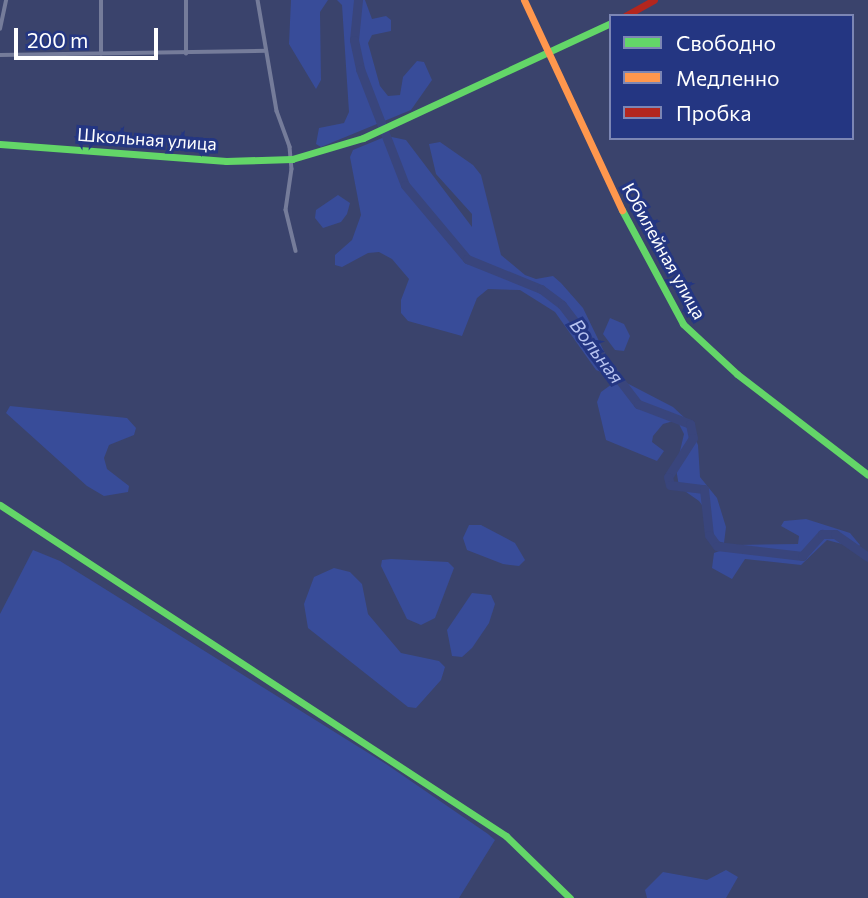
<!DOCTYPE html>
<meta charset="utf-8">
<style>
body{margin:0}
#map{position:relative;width:868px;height:898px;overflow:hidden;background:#3a436c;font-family:Commissioner,sans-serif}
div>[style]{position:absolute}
.green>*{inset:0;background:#384c99}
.river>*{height:9px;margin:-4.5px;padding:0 4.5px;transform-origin:4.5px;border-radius:4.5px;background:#39457c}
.street>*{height:3.5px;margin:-1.75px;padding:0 1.75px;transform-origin:1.75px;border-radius:1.75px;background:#757c9a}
.fast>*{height:7px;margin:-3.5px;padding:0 3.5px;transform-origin:3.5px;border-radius:3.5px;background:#63d668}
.slow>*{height:7px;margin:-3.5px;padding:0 3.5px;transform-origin:3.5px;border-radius:3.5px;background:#ff974d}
.jam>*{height:7px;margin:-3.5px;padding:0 3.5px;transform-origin:3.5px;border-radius:3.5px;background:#b3261e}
span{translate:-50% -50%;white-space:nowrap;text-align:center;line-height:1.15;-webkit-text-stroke:6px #243682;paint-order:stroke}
.street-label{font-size:18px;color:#fff}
.water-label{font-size:19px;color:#b7c3ef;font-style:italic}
.legend{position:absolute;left:609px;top:14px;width:245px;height:126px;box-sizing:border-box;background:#243682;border:2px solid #7c86b4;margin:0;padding:9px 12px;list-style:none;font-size:21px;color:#fff}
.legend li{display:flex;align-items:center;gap:14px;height:35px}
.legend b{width:35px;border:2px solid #7c86b4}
.scale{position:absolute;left:14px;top:28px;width:144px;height:32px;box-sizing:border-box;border:4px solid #fff;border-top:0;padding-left:9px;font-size:21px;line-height:24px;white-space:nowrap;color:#fff;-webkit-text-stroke:5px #243682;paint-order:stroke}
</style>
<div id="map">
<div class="green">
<i style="clip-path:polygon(291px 0,328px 0,320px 12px,321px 80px,316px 89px,289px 44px)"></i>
<i style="clip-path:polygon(337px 0,365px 0,372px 19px,386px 16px,391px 20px,391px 31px,372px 35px,368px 43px,380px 86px,388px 96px,400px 95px,403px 77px,417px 61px,424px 62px,432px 80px,411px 110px,321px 147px,316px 144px,319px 128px,344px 123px,349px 112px,342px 5px)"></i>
<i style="clip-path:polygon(387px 136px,406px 140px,472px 227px,472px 214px,436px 174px,429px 144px,440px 142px,473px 165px,481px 175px,501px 255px,525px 275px,536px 279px,553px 276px,561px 283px,583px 308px,612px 368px,606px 374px,596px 370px,555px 312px,520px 290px,488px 289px,477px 298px,462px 336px,408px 321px,401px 313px,401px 300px,409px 279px,392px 259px,379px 252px,368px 253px,342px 267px,335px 265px,335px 255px,352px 240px,361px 215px,350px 157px,353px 150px)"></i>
<i style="clip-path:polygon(338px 195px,350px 203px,347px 214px,341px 222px,323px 228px,315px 218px,316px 210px)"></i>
<i style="clip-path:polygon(610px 318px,624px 324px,630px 336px,624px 351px,615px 350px,603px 334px)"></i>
<i style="clip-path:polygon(619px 379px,673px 407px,686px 419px,698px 445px,700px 477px,717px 498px,726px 527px,724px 543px,714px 540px,707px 512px,699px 501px,679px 487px,676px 468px,684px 434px,677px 420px,663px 424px,653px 436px,652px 442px,664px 451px,657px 461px,606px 440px,597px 402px,601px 392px)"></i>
<i style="clip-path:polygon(10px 406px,127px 418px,136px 428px,134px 435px,109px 445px,104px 458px,107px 469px,129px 486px,128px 492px,104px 496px,87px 486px,6px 413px)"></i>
<i style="clip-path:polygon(806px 519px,850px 533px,860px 545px,857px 548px,827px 540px,801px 565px,745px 559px,732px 579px,712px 568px,714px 553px,735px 545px,798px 544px,799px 536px,781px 526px,784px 521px)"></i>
<i style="clip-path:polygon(469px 525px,481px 525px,515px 543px,525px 560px,519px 566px,503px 564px,467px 550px,463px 538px)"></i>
<i style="clip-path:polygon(33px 550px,60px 561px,386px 764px,488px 834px,495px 840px,459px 898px,0 898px,0 614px)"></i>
<i style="clip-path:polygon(391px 559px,448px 562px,454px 568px,435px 618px,421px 625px,407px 619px,381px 566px,382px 560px)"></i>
<i style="clip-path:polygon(334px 568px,350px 572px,362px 584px,368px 614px,401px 653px,439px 661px,445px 667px,441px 680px,416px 708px,408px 707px,308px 628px,304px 604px,314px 577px)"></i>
<i style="clip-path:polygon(472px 593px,491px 595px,495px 604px,489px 623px,472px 648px,462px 657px,452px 656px,447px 630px)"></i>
<i style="clip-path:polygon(726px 870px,738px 877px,726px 898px,647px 898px,645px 890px,663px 872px,707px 880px)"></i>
</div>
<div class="river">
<i style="left:358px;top:0;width:40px;rotate:95.7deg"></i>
<i style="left:354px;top:40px;width:30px;rotate:78deg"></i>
<i style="left:360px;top:69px;width:124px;rotate:68.8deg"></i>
<i style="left:405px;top:185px;width:97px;rotate:50deg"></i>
<i style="left:467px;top:259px;width:80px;rotate:22.1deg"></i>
<i style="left:541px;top:289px;width:26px;rotate:37deg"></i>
<i style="left:562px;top:305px;width:125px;rotate:52.5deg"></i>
<i style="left:638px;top:404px;width:56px;rotate:21deg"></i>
<i style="left:690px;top:424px;width:14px;rotate:78deg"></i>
<i style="left:693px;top:438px;width:46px;rotate:122.7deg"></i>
<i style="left:668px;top:477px;width:8px;rotate:76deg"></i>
<i style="left:670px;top:485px;width:34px;rotate:7deg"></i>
<i style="left:704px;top:489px;width:46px;rotate:83.8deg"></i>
<i style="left:709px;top:535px;width:14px;rotate:54deg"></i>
<i style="left:717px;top:546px;width:86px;rotate:6.7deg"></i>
<i style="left:802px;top:556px;width:30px;rotate:-48deg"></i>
<i style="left:822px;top:534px;width:13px"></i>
<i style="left:835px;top:534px;width:40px;rotate:34.9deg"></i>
</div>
<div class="street">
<i style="left:258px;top:0;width:113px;rotate:80.3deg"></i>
<i style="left:277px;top:111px;width:38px;rotate:70deg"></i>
<i style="left:290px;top:147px;width:22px;rotate:85deg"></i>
<i style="left:292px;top:169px;width:41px;rotate:98.3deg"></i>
<i style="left:286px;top:210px;width:42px;rotate:76.3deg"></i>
<i style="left:0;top:29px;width:30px;rotate:-78deg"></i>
<i style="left:101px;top:54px;width:54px;rotate:-90deg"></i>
<i style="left:186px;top:54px;width:54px;rotate:-90deg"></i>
<i style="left:0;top:55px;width:266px;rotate:-0.9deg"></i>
</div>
<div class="fast">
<i style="left:0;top:144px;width:227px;rotate:4.3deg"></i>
<i style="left:226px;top:161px;width:66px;rotate:-1.7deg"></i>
<i style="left:292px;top:159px;width:74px;rotate:-16.5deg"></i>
<i style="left:363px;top:138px;width:273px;rotate:-24.9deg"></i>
<i style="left:622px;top:210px;width:129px;rotate:61.8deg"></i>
<i style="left:683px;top:324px;width:74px;rotate:42.8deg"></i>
<i style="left:737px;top:374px;width:165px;rotate:37.6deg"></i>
<i style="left:0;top:505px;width:605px;rotate:33.19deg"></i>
<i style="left:506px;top:836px;width:89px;rotate:44.1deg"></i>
</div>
<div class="slow">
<i style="left:524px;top:0;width:232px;rotate:65deg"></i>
</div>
<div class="jam">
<i style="left:625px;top:16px;width:33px;rotate:-29deg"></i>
</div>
<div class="street-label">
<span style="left:147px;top:139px;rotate:4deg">Школьная улица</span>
<span style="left:664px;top:251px;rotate:61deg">Юбилейная улица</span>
</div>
<div class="water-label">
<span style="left:597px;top:351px;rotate:53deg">Вольная</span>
</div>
<ul class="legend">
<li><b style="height:9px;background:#63d668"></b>Свободно</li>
<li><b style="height:9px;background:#ff974d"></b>Медленно</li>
<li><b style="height:9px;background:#b3261e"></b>Пробка</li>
</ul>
<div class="scale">200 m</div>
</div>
